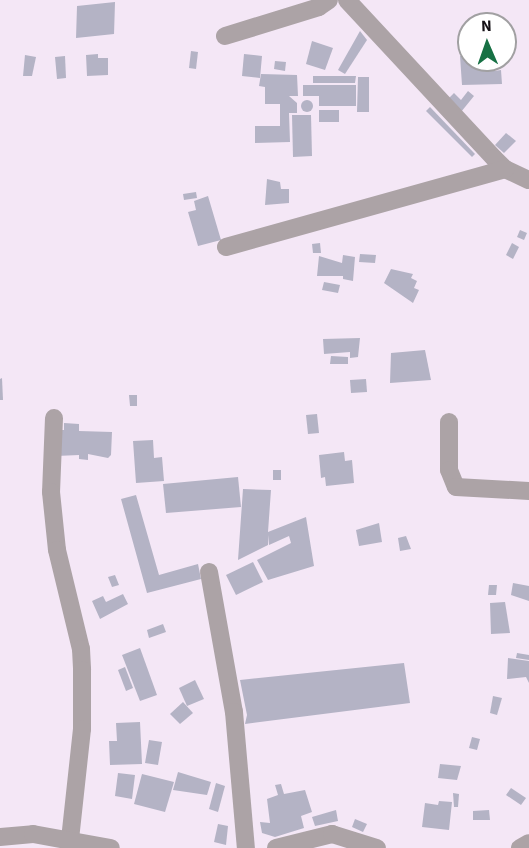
<!DOCTYPE html>
<style>
body{margin:0}
#map{position:relative;width:529px;height:848px;overflow:hidden;background:#f4e7f6;font-family:"Source Sans 3",sans-serif}
div>[style]{position:absolute}
.building>*{inset:0;background:#b4b3c5}
.round{border-radius:50%}
.minor>*{height:18px;margin:-9px;padding:0 9px;transform-origin:9px;border-radius:9px;background:#aca3a6}
span{translate:-50% -50%;white-space:nowrap;text-align:center;line-height:1.15;-webkit-text-stroke:4.5px #fff;paint-order:stroke}
.north{position:absolute;left:457px;top:12px;width:60px;height:60px;box-sizing:border-box;background:#fff;border:2px solid #a1a0a2;border-radius:50%;rotate:358deg;font-size:16px;font-weight:700;line-height:24px;text-align:center;color:#151116}
.north::after{content:'';display:block;margin:auto;width:21px;height:27px;background:#177144;clip-path:polygon(50% 0,100% 100%,50% 72%,0 100%)}
</style>
<div id="map">
<div class="building">
<i style="clip-path:polygon(115px 2px,114px 34px,76px 38px,77px 6px)"></i>
<i style="clip-path:polygon(360px 31px,367px 40px,345px 74px,338px 70px)"></i>
<i style="clip-path:polygon(312px 41px,333px 48px,325px 70px,306px 64px)"></i>
<i style="clip-path:polygon(191px 51px,198px 52px,196px 69px,189px 68px)"></i>
<i style="clip-path:polygon(98px 54px,98px 58px,108px 58px,108px 75px,87px 76px,86px 55px)"></i>
<i style="clip-path:polygon(244px 54px,262px 56px,260px 78px,242px 76px)"></i>
<i style="clip-path:polygon(25px 55px,36px 57px,32px 76px,23px 76px)"></i>
<i style="clip-path:polygon(469px 55px,469px 60px,494px 60px,494px 71px,501px 70px,502px 84px,462px 85px,460px 56px)"></i>
<i style="clip-path:polygon(65px 56px,66px 78px,57px 79px,55px 57px)"></i>
<i style="clip-path:polygon(275px 61px,286px 62px,285px 71px,274px 69px)"></i>
<i style="clip-path:polygon(261px 74px,297px 75px,298px 96px,289px 96px,297px 103px,297px 113px,289px 113px,290px 142px,255px 143px,255px 126px,280px 126px,280px 104px,265px 104px,265px 87px,259px 86px)"></i>
<i style="clip-path:polygon(313px 76px,356px 76px,355px 83px,313px 83px)"></i>
<i style="clip-path:polygon(358px 77px,369px 77px,369px 112px,357px 112px)"></i>
<i style="clip-path:polygon(303px 85px,356px 85px,356px 106px,319px 106px,319px 96px,303px 96px)"></i>
<i style="clip-path:polygon(468px 91px,474px 96px,461px 112px,448px 99px,454px 93px,461px 100px)"></i>
<i class="round" style="left:301px;top:100px;width:12px;height:12px"></i>
<i style="clip-path:polygon(430px 107px,475px 154px,472px 157px,426px 111px)"></i>
<i style="clip-path:polygon(319px 110px,339px 110px,339px 122px,319px 122px)"></i>
<i style="clip-path:polygon(292px 115px,311px 115px,312px 156px,293px 157px)"></i>
<i style="clip-path:polygon(506px 133px,516px 141px,504px 153px,495px 145px)"></i>
<i style="clip-path:polygon(267px 179px,280px 182px,281px 189px,289px 189px,289px 203px,265px 205px)"></i>
<i style="clip-path:polygon(196px 192px,197px 198px,184px 200px,183px 194px)"></i>
<i style="clip-path:polygon(208px 196px,221px 240px,198px 246px,188px 212px,196px 210px,194px 201px)"></i>
<i style="clip-path:polygon(520px 230px,527px 233px,524px 240px,517px 237px)"></i>
<i style="clip-path:polygon(320px 243px,321px 253px,313px 253px,312px 244px)"></i>
<i style="clip-path:polygon(512px 243px,519px 247px,513px 259px,506px 255px)"></i>
<i style="clip-path:polygon(360px 254px,376px 255px,375px 263px,359px 262px)"></i>
<i style="clip-path:polygon(343px 255px,355px 257px,353px 281px,343px 279px,343px 276px,317px 276px,319px 256px,342px 263px)"></i>
<i style="clip-path:polygon(391px 269px,413px 274px,411px 278px,417px 281px,414px 288px,419px 290px,413px 303px,384px 283px)"></i>
<i style="clip-path:polygon(324px 282px,340px 285px,338px 293px,322px 290px)"></i>
<i style="clip-path:polygon(360px 338px,358px 357px,350px 358px,350px 352px,324px 354px,323px 339px)"></i>
<i style="clip-path:polygon(425px 350px,431px 380px,390px 383px,391px 353px)"></i>
<i style="clip-path:polygon(331px 356px,348px 357px,348px 364px,330px 364px)"></i>
<i style="clip-path:polygon(2px 378px,3px 400px,0 400px,0 379px)"></i>
<i style="clip-path:polygon(366px 379px,367px 392px,351px 393px,350px 380px)"></i>
<i style="clip-path:polygon(129px 395px,137px 395px,137px 406px,130px 406px)"></i>
<i style="clip-path:polygon(317px 414px,319px 433px,308px 434px,306px 415px)"></i>
<i style="clip-path:polygon(64px 423px,79px 424px,79px 431px,112px 432px,111px 455px,108px 458px,88px 454px,88px 460px,79px 459px,79px 455px,56px 456px,59px 430px,64px 430px)"></i>
<i style="clip-path:polygon(153px 440px,154px 458px,162px 457px,164px 481px,136px 483px,133px 441px)"></i>
<i style="clip-path:polygon(344px 452px,345px 461px,352px 460px,354px 483px,326px 486px,325px 477px,321px 478px,319px 455px)"></i>
<i style="clip-path:polygon(273px 470px,281px 470px,281px 480px,273px 480px)"></i>
<i style="clip-path:polygon(238px 477px,241px 507px,166px 513px,163px 484px)"></i>
<i style="clip-path:polygon(243px 489px,271px 490px,268px 532px,306px 517px,314px 566px,268px 580px,257px 560px,291px 543px,289px 536px,269px 545px,268px 535px,268px 545px,238px 560px)"></i>
<i style="clip-path:polygon(136px 495px,159px 575px,198px 564px,201px 579px,147px 593px,121px 499px)"></i>
<i style="clip-path:polygon(379px 523px,382px 542px,359px 546px,356px 530px)"></i>
<i style="clip-path:polygon(406px 536px,411px 549px,400px 551px,398px 538px)"></i>
<i style="clip-path:polygon(253px 562px,263px 582px,236px 595px,226px 575px)"></i>
<i style="clip-path:polygon(115px 575px,119px 585px,112px 587px,108px 577px)"></i>
<i style="clip-path:polygon(513px 583px,529px 586px,529px 601px,511px 595px)"></i>
<i style="clip-path:polygon(489px 585px,497px 585px,496px 595px,488px 595px)"></i>
<i style="clip-path:polygon(123px 594px,128px 604px,100px 619px,92px 601px,103px 596px,106px 602px)"></i>
<i style="clip-path:polygon(505px 602px,510px 633px,491px 634px,490px 603px)"></i>
<i style="clip-path:polygon(163px 624px,166px 632px,149px 638px,147px 630px)"></i>
<i style="clip-path:polygon(140px 648px,157px 695px,140px 701px,122px 655px)"></i>
<i style="clip-path:polygon(517px 653px,529px 655px,529px 660px,516px 658px)"></i>
<i style="clip-path:polygon(508px 658px,529px 661px,529px 683px,526px 677px,507px 679px)"></i>
<i style="clip-path:polygon(404px 663px,410px 703px,245px 724px,247px 715px,240px 680px)"></i>
<i style="clip-path:polygon(125px 667px,133px 688px,126px 691px,118px 670px)"></i>
<i style="clip-path:polygon(195px 680px,204px 699px,187px 706px,179px 688px)"></i>
<i style="clip-path:polygon(493px 696px,502px 698px,497px 715px,490px 713px)"></i>
<i style="clip-path:polygon(183px 702px,193px 713px,180px 724px,170px 714px)"></i>
<i style="clip-path:polygon(140px 722px,142px 764px,110px 765px,109px 741px,117px 741px,116px 723px)"></i>
<i style="clip-path:polygon(472px 737px,480px 739px,477px 750px,469px 748px)"></i>
<i style="clip-path:polygon(149px 740px,162px 742px,158px 765px,145px 763px)"></i>
<i style="clip-path:polygon(440px 764px,461px 766px,457px 780px,438px 778px)"></i>
<i style="clip-path:polygon(178px 772px,211px 782px,207px 795px,173px 790px)"></i>
<i style="clip-path:polygon(118px 773px,135px 775px,132px 799px,115px 796px)"></i>
<i style="clip-path:polygon(142px 774px,174px 782px,165px 812px,134px 804px)"></i>
<i style="clip-path:polygon(216px 783px,225px 786px,218px 812px,209px 809px)"></i>
<i style="clip-path:polygon(281px 784px,284px 794px,305px 790px,312px 812px,301px 816px,304px 828px,275px 837px,262px 833px,260px 822px,270px 823px,267px 799px,278px 795px,275px 785px)"></i>
<i style="clip-path:polygon(511px 788px,526px 798px,521px 805px,506px 795px)"></i>
<i style="clip-path:polygon(453px 793px,459px 794px,458px 807px,454px 807px)"></i>
<i style="clip-path:polygon(439px 801px,452px 802px,449px 830px,422px 827px,425px 803px,438px 805px)"></i>
<i style="clip-path:polygon(336px 810px,338px 821px,315px 826px,312px 817px)"></i>
<i style="clip-path:polygon(489px 810px,490px 820px,473px 820px,473px 811px)"></i>
<i style="clip-path:polygon(355px 819px,367px 824px,363px 832px,352px 827px)"></i>
<i style="clip-path:polygon(218px 824px,228px 826px,226px 845px,214px 842px)"></i>
</div>
<div class="minor">
<i style="left:347px;top:0;width:216px;rotate:47.1deg"></i>
<i style="left:494px;top:158px;width:16px;rotate:45deg"></i>
<i style="left:505px;top:169px;width:26px;rotate:25deg"></i>
<i style="left:225px;top:36px;width:98px;rotate:-17.1deg"></i>
<i style="left:319px;top:7px;width:12px;rotate:-35deg"></i>
<i style="left:226px;top:247px;width:290px;rotate:-15.6deg"></i>
<i style="left:54px;top:418px;width:74px;rotate:92.3deg"></i>
<i style="left:51px;top:492px;width:58px;rotate:84.1deg"></i>
<i style="left:57px;top:550px;width:102px;rotate:76.4deg"></i>
<i style="left:81px;top:649px;width:21px;rotate:87deg"></i>
<i style="left:82px;top:670px;width:59px;rotate:90deg"></i>
<i style="left:82px;top:729px;width:111px;rotate:96.2deg"></i>
<i style="left:449px;top:422px;width:48px;rotate:90deg"></i>
<i style="left:449px;top:470px;width:18px;rotate:68deg"></i>
<i style="left:456px;top:487px;width:73px;rotate:3.1deg"></i>
<i style="left:209px;top:572px;width:142px;rotate:79.9deg"></i>
<i style="left:234px;top:712px;width:137px;rotate:85deg"></i>
<i style="left:0;top:837px;width:33px;rotate:-5deg"></i>
<i style="left:33px;top:834px;width:79px;rotate:10.2deg"></i>
<i style="left:276px;top:848px;width:58px;rotate:-14deg"></i>
<i style="left:332px;top:834px;width:47px;rotate:17.3deg"></i>
<i style="left:520px;top:848px;width:10px;rotate:-29deg"></i>
</div>
<div class="north">N</div>
</div>
